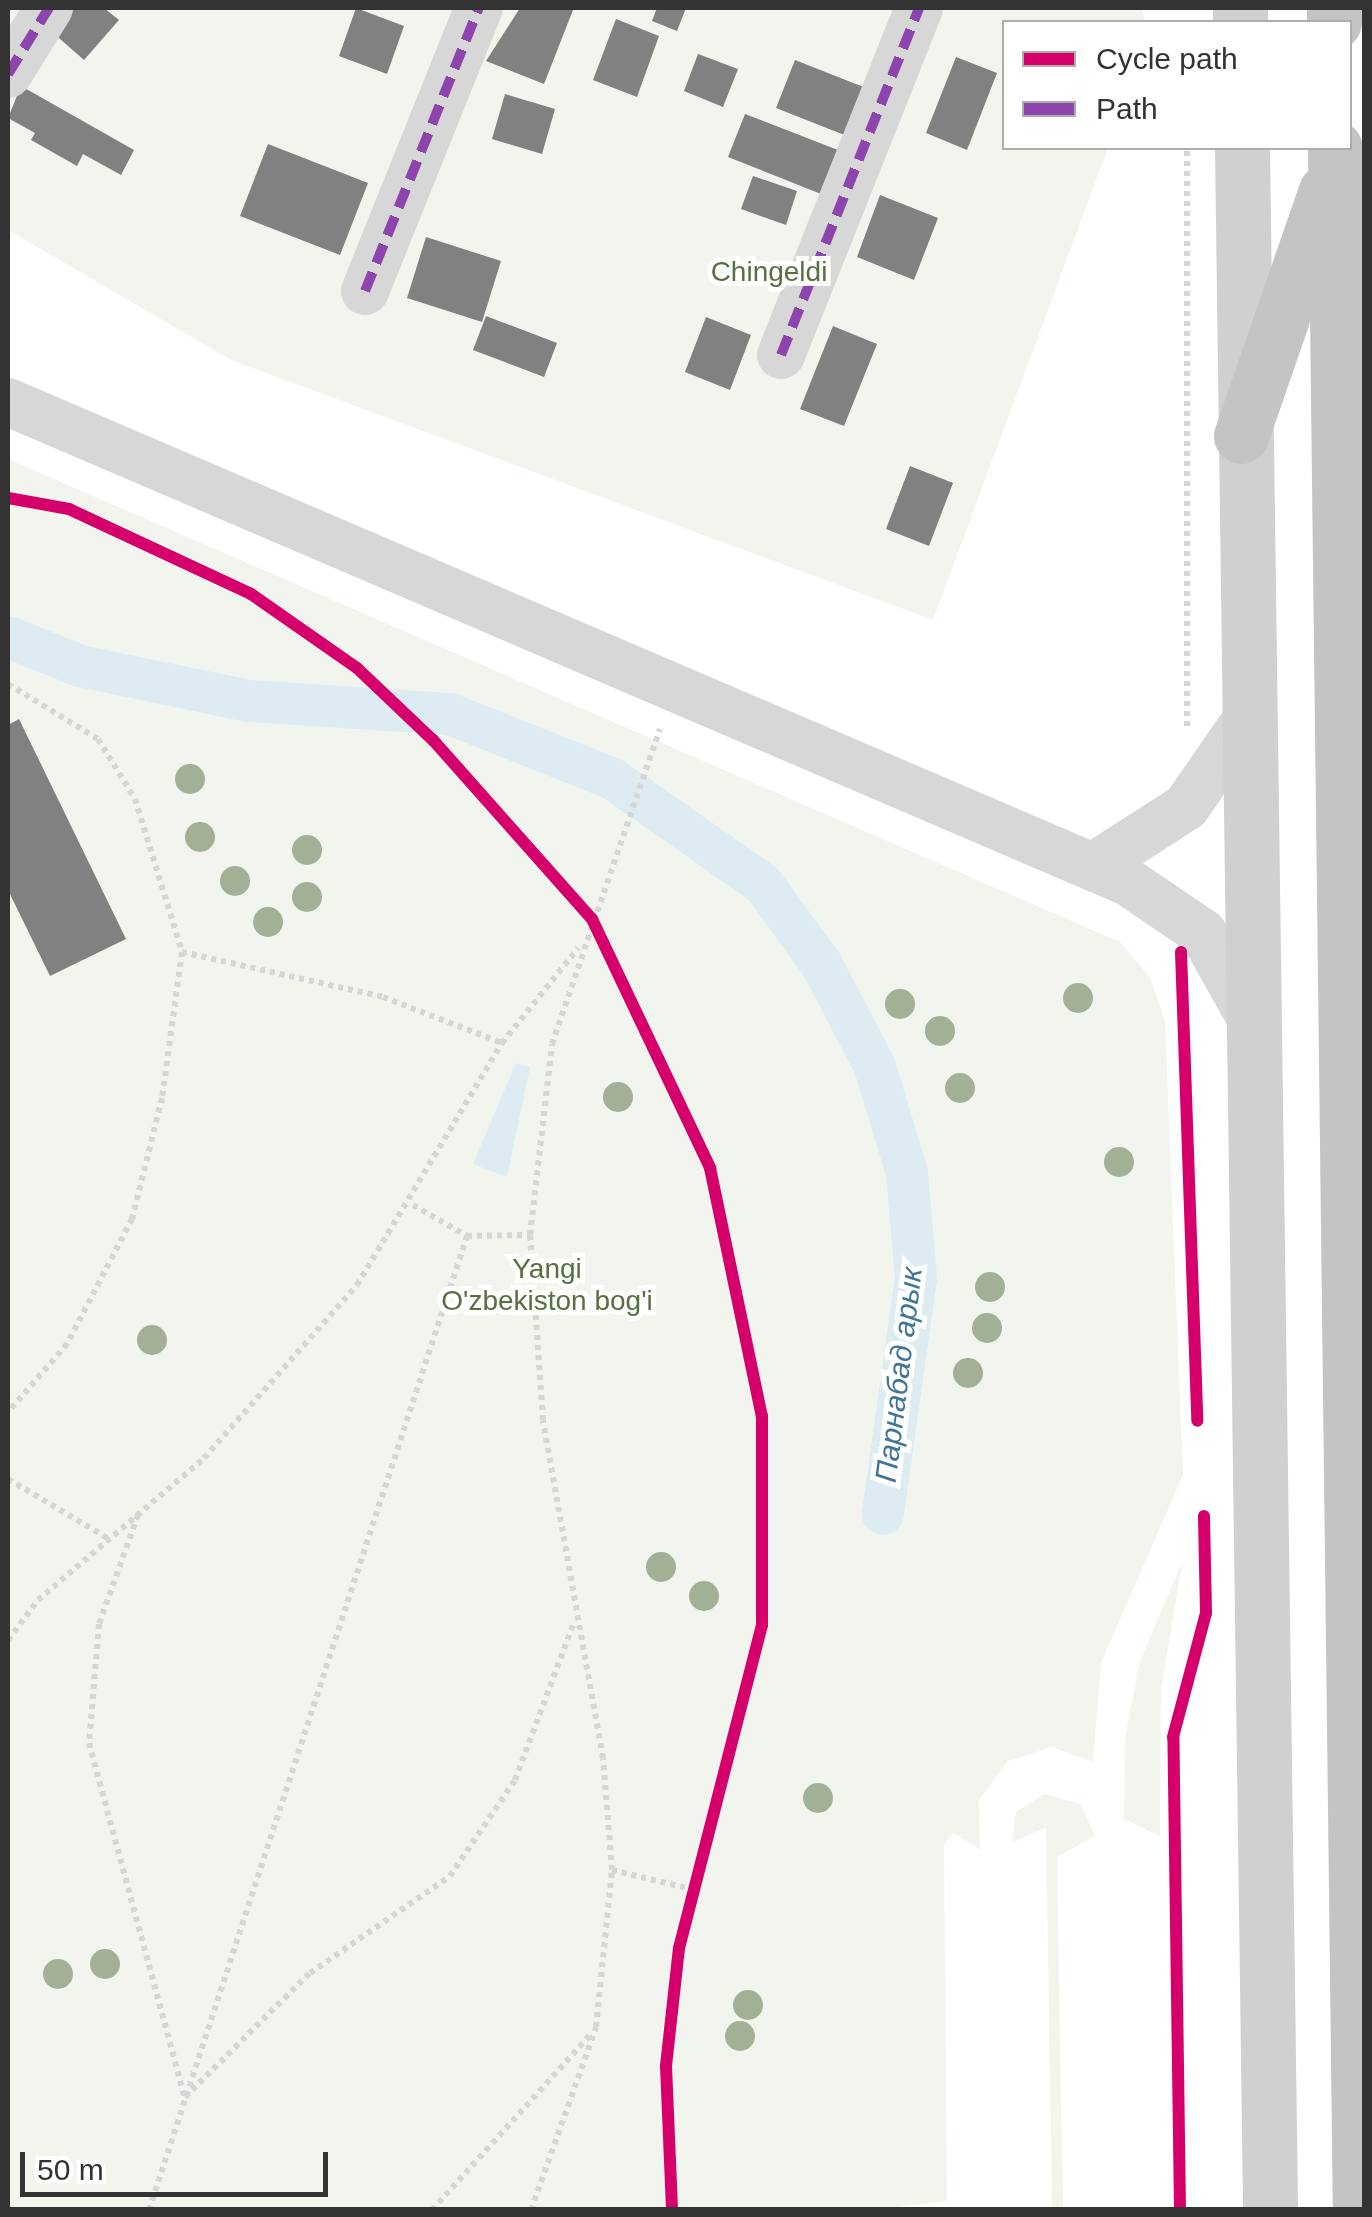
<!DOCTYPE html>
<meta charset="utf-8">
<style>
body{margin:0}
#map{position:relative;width:1372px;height:2217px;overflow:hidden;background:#fff;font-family:Helvetica,sans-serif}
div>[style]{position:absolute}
.green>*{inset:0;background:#f1f5ed}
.water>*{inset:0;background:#ddebf3}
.canal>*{height:42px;margin:-21px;padding:0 21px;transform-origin:21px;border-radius:21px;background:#ddebf3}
.building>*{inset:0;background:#818181}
.path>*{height:6px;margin-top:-3px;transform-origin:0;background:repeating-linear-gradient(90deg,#d6d6d6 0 5px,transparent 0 10px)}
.street>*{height:48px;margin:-24px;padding:0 24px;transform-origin:24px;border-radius:24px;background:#d7d7d7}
.secondary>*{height:55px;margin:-27.5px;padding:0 27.5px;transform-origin:27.5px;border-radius:27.5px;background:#d0d0d0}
.highway>*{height:55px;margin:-27.5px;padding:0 27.5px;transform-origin:27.5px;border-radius:27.5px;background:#c4c4c4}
.quiet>*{height:10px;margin-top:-5px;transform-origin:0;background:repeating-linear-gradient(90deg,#8e44ad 0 20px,transparent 0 30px)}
.cycleway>*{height:12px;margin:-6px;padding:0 6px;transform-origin:6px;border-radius:6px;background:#d6006c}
.trees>*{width:30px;height:30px;margin:-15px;border-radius:50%;background:#a2b095}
span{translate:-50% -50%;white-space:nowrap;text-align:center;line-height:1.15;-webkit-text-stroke:10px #fff;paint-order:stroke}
.park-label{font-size:28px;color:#56703f}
.water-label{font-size:30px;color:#3f7597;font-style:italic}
.frame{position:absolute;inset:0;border:10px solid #333;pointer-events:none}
.legend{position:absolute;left:1002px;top:20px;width:350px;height:130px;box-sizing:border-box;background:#fff;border:2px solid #adadad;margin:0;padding:12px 18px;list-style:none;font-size:30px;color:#333}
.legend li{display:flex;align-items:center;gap:20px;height:50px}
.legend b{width:50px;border:2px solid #adadad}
.scale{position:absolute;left:20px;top:2152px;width:308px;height:45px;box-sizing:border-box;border:5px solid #333;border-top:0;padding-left:12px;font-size:30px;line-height:35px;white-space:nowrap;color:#333;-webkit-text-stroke:8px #fff;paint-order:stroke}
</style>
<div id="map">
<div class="green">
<i style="clip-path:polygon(8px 8px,1141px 8px,1146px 22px,1004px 22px,1004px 148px,1108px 148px,933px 620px,231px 360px,8px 230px)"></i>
<i style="clip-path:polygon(8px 459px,1120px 942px,1150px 977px,1165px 1021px,1183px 1475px,1101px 1663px,1093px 1762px,1052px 1747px,1008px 1761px,979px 1800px,980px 1850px,954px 1833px,944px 1845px,947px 2201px,873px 2210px,8px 2209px)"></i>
<i style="clip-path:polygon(1183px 1560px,1161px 1689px,1160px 1836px,1124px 1819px,1125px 1737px,1140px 1661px)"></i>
<i style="clip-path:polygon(1044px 1794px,1081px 1804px,1095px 1836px,1057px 1857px,1063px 2210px,1052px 2209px,1046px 1827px,1012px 1843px,1016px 1812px)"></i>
</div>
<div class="water">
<i style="clip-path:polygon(516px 1063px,530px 1067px,507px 1177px,473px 1164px)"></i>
</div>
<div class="canal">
<i style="left:8px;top:637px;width:78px;rotate:21.9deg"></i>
<i style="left:80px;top:666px;width:173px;rotate:11.7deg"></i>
<i style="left:249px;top:701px;width:201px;rotate:3.7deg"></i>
<i style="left:450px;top:714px;width:175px;rotate:21.7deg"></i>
<i style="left:613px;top:779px;width:183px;rotate:35deg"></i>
<i style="left:763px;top:884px;width:100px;rotate:53.9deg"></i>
<i style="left:822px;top:965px;width:115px;rotate:62.5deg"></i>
<i style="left:875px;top:1067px;width:111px;rotate:73.2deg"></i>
<i style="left:907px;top:1173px;width:105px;rotate:85.1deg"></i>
<i style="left:916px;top:1278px;width:238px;rotate:98deg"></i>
</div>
<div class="building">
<i style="clip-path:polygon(73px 8px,104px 8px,119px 20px,84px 60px,52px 32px)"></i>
<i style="clip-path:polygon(356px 8px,404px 26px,387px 74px,339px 56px)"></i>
<i style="clip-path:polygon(520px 8px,573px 10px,544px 84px,486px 61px)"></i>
<i style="clip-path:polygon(657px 8px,686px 8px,677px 31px,652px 21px)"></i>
<i style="clip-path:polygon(616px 19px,659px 36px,637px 97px,593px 80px)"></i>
<i style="clip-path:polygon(698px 54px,738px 69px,723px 107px,684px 91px)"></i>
<i style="clip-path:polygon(956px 57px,997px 73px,967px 150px,926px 133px)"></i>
<i style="clip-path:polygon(795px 60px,871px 90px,852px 138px,776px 108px)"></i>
<i style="clip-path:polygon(21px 86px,134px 150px,121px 175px,83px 154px,77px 166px,31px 140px,35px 133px,8px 118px)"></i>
<i style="clip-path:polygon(505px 94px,555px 109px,542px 154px,492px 139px)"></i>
<i style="clip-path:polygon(745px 114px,843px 152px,826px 196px,728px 157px)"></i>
<i style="clip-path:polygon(268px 144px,368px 183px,340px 255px,240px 216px)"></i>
<i style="clip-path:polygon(753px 176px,797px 191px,786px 225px,741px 209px)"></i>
<i style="clip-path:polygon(880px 195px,938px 218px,914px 280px,857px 257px)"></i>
<i style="clip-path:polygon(426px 237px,501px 261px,482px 322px,407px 298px)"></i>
<i style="clip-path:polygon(486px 316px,557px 343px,544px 377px,473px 350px)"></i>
<i style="clip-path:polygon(706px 317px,751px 335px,730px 390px,685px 372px)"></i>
<i style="clip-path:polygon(833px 326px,877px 344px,844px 426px,800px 409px)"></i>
<i style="clip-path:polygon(910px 466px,953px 483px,929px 546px,886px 529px)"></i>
<i style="clip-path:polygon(19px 719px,126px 939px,50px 976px,8px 890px,8px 725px)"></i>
</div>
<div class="path">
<i style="left:8px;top:684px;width:105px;rotate:31.4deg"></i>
<i style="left:98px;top:739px;width:70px;rotate:58.3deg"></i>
<i style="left:135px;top:799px;width:160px;rotate:72.9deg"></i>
<i style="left:182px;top:952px;width:147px;rotate:97.8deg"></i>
<i style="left:162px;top:1098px;width:125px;rotate:103.9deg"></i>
<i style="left:132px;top:1219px;width:141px;rotate:117.5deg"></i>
<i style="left:67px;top:1344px;width:90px;rotate:130.9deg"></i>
<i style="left:1187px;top:726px;width:578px;rotate:-90deg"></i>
<i style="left:182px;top:952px;width:206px;rotate:12.6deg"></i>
<i style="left:383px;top:997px;width:128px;rotate:21.1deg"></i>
<i style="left:1182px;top:988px;width:433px;rotate:88deg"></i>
<i style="left:413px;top:1205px;width:62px;rotate:29.9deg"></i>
<i style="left:467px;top:1236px;width:63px;rotate:-0.9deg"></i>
<i style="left:8px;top:1479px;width:117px;rotate:30.7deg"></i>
<i style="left:138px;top:1515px;width:116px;rotate:109.7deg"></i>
<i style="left:99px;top:1624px;width:119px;rotate:94.8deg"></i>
<i style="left:89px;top:1743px;width:366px;rotate:74.9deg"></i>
<i style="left:8px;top:1640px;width:50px;rotate:-53.1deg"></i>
<i style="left:38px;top:1600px;width:218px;rotate:-40.5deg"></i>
<i style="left:204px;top:1458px;width:231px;rotate:-48.5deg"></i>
<i style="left:357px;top:1285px;width:282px;rotate:-59.1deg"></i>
<i style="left:502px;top:1043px;width:122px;rotate:-51.3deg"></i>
<i style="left:612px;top:1870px;width:85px;rotate:13.5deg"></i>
<i style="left:185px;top:2097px;width:176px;rotate:-44.8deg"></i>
<i style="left:310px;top:1973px;width:170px;rotate:-34.7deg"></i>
<i style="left:450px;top:1876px;width:116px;rotate:-55.9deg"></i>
<i style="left:515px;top:1780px;width:169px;rotate:-69.5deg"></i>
<i style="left:149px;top:2210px;width:1025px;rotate:-71.92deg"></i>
<i style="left:432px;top:2210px;width:239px;rotate:-47.9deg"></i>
<i style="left:531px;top:2210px;width:194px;rotate:-70.4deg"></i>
<i style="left:596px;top:2027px;width:158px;rotate:-84.2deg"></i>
<i style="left:612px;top:1870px;width:112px;rotate:-94.6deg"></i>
<i style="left:603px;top:1758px;width:343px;rotate:-100.1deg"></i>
<i style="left:543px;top:1420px;width:185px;rotate:-94deg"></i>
<i style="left:530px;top:1235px;width:192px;rotate:-83.4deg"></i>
<i style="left:552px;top:1044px;width:333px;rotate:-71.1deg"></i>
<i style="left:1180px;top:2210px;width:473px;rotate:-90.8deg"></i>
<i style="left:1173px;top:1737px;width:128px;rotate:-75.1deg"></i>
<i style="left:1206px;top:1613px;width:97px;rotate:-91.2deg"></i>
</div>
<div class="street">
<i style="left:8px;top:74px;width:78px;rotate:-58.2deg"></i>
<i style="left:365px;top:291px;width:305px;rotate:-68.1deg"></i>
<i style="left:781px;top:355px;width:373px;rotate:-68.3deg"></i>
<i style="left:8px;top:402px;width:1219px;rotate:23.2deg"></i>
<i style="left:1128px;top:882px;width:91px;rotate:34.2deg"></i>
<i style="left:1203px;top:933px;width:104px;rotate:60.7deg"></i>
<i style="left:1094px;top:866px;width:109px;rotate:-32.7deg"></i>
<i style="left:1186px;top:807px;width:114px;rotate:-55.3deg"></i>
</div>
<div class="secondary">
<i style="left:1240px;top:8px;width:14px;rotate:90deg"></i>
<i style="left:1242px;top:148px;width:2062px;rotate:89.22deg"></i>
</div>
<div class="highway">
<i style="left:1334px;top:8px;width:14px;rotate:90deg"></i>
<i style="left:1335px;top:148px;width:2062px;rotate:89.31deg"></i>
<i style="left:1241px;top:436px;width:259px;rotate:-70.9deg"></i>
</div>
<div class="quiet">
<i style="left:8px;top:74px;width:78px;rotate:-58.2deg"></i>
<i style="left:365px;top:291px;width:305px;rotate:-68.1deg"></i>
<i style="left:781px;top:355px;width:373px;rotate:-68.3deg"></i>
</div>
<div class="cycleway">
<i style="left:8px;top:498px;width:62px;rotate:10.2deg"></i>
<i style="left:69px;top:509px;width:201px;rotate:25deg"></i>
<i style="left:251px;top:594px;width:129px;rotate:34.9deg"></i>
<i style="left:357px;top:668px;width:105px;rotate:43.5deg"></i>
<i style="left:433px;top:740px;width:239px;rotate:48.4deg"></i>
<i style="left:592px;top:919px;width:276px;rotate:64.6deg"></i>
<i style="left:710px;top:1168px;width:253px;rotate:78.2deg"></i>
<i style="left:762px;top:1416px;width:209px;rotate:90deg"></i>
<i style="left:762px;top:1625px;width:333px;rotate:104.4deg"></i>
<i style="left:679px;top:1948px;width:119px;rotate:96.3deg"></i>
<i style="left:666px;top:2066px;width:144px;rotate:87.6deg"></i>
<i style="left:1181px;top:952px;width:469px;rotate:88deg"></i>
<i style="left:1180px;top:2210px;width:473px;rotate:-90.8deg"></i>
<i style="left:1173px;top:1737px;width:128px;rotate:-75.1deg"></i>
<i style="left:1206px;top:1613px;width:97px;rotate:-91.2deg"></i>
</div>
<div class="trees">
<i style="left:190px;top:779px"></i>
<i style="left:200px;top:837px"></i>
<i style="left:307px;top:850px"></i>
<i style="left:235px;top:881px"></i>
<i style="left:307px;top:897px"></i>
<i style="left:268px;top:922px"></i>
<i style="left:1078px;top:998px"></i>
<i style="left:900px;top:1004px"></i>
<i style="left:940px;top:1031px"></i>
<i style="left:960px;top:1088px"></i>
<i style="left:618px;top:1097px"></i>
<i style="left:1119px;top:1162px"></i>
<i style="left:990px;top:1287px"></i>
<i style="left:987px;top:1328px"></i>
<i style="left:152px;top:1340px"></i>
<i style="left:968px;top:1373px"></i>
<i style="left:661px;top:1567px"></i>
<i style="left:704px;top:1596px"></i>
<i style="left:818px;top:1798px"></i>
<i style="left:105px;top:1964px"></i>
<i style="left:58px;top:1974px"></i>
<i style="left:748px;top:2005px"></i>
<i style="left:740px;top:2036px"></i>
</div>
<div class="park-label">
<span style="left:769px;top:272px">Chingeldi</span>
<span style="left:547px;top:1285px">Yangi<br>O'zbekiston bog'i</span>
</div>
<div class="water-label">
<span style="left:899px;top:1375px;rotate:-83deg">Парнабад арык</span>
</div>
<div class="frame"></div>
<ul class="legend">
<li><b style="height:12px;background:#d6006c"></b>Cycle path</li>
<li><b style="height:12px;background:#8e44ad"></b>Path</li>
</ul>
<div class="scale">50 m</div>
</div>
